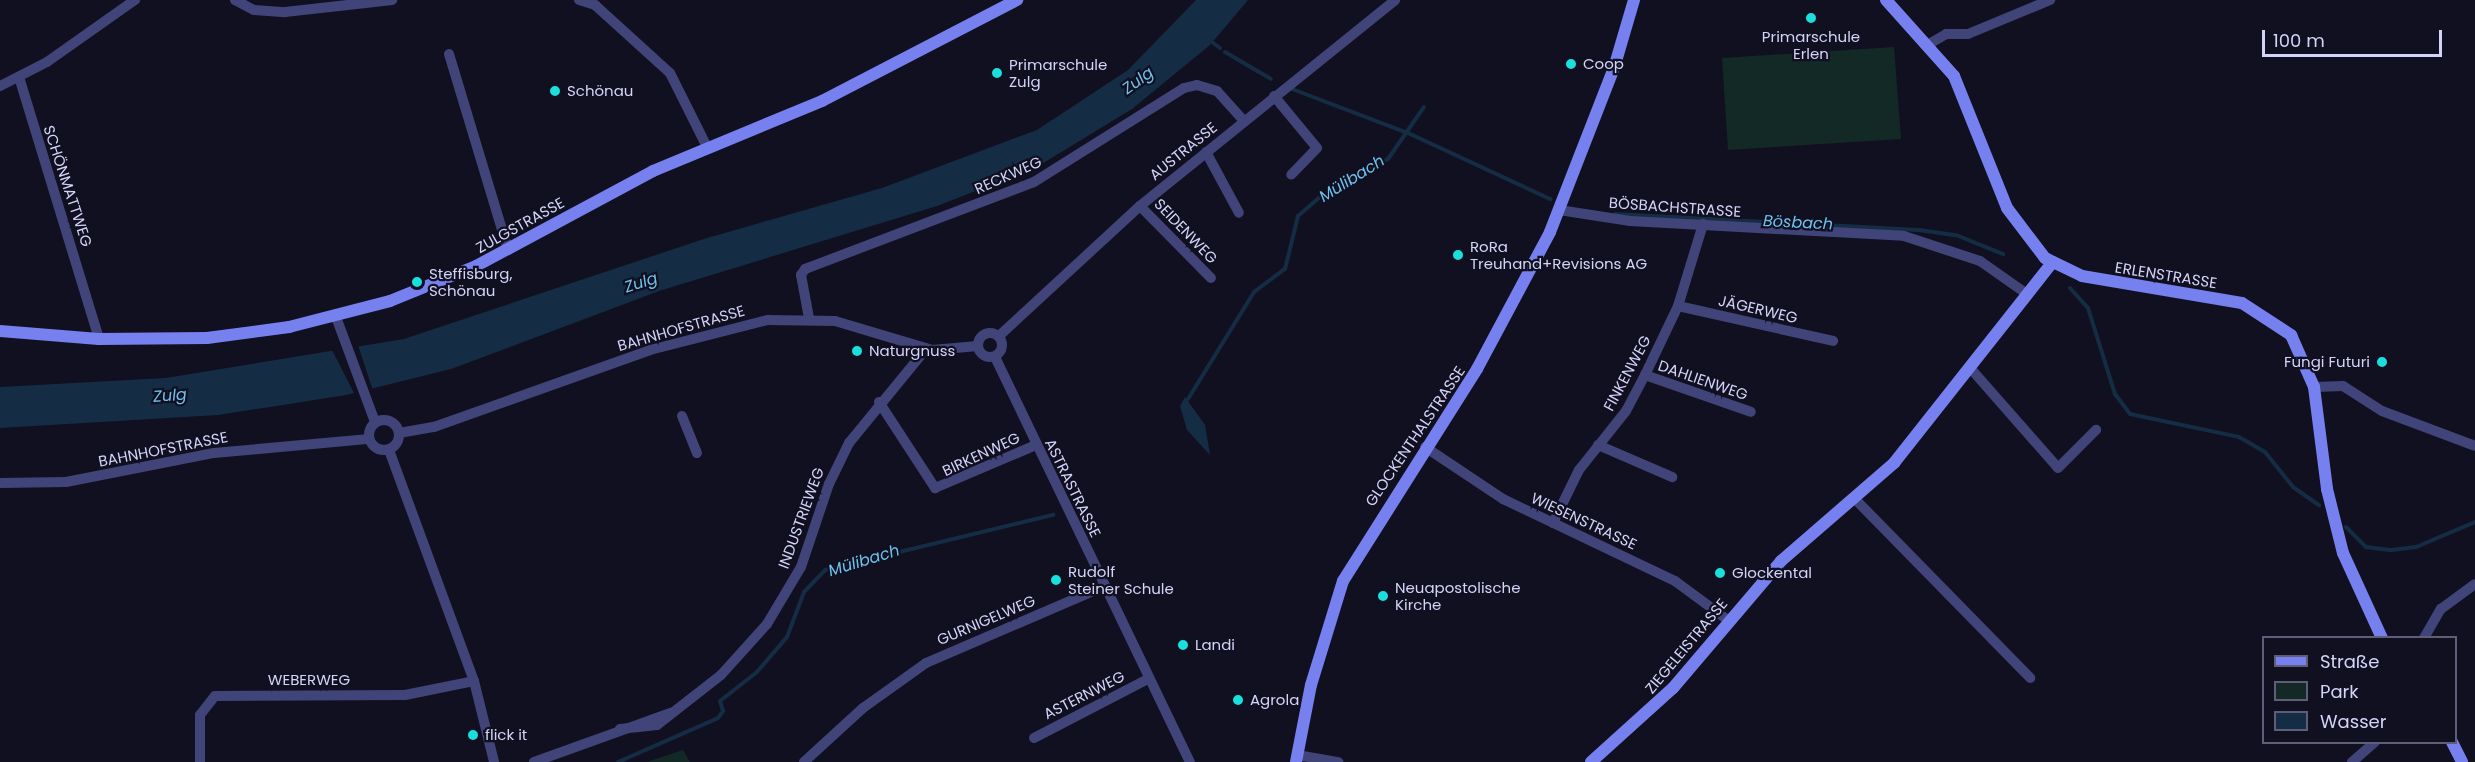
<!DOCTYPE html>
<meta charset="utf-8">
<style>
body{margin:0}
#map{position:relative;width:2475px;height:762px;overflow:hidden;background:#111020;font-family:Poppins,sans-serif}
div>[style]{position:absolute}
.green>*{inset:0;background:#132926}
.water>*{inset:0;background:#152c45}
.pier>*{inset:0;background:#111020}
.stream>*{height:4px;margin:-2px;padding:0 2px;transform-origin:2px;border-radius:2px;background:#152c45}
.street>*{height:10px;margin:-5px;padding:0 5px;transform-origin:5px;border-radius:5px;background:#404479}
.street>.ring{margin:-5px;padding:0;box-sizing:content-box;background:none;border:10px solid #404479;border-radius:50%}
.secondary>*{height:12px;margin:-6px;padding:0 6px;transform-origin:6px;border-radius:6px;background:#7680ef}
.dots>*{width:16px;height:16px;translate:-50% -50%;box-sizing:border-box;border:3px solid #111020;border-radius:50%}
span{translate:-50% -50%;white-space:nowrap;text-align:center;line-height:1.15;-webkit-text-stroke:4.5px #111020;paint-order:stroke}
.poi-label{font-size:15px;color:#d4d4fa}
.left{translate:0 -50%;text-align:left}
.right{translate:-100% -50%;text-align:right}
.street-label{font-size:15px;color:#d4d4fa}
.water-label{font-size:16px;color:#6ec1ee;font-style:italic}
.legend{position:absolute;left:2262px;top:636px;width:195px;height:108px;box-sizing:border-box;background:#111020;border:2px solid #5f5e77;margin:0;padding:8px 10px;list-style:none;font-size:18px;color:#d4d4fa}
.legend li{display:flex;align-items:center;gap:12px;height:30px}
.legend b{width:30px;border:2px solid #5f5e77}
.scale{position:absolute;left:2262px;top:30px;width:180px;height:27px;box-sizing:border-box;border:3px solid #d4d4fa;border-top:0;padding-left:8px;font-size:18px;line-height:21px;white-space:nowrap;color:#d4d4fa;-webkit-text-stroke:4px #111020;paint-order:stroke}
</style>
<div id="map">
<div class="green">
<i style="clip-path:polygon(1894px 47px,1901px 139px,1728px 150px,1722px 58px)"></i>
<i style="clip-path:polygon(683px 750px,690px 762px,647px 762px)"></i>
</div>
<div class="water">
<i style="clip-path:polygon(1196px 0,1248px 0,1210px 45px,1132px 109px,1035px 168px,937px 206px,659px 291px,451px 369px,346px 395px,218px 415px,0 428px,0 387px,166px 378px,404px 339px,707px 238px,882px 188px,1037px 130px,1128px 70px)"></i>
<i style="clip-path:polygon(1185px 397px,1205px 425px,1210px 455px,1187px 430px,1180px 406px)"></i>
</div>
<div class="pier">
<i style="clip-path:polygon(358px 345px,373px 391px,355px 395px,332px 350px)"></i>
</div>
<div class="stream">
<i style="left:1208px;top:39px;width:15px;rotate:37deg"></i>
<i style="left:1225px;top:52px;width:53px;rotate:30.4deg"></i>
<i style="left:1292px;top:89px;width:124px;rotate:20.8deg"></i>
<i style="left:1408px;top:133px;width:157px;rotate:24.9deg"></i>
<i style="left:1615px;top:214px;width:304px;rotate:3deg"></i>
<i style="left:1919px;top:230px;width:37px;rotate:8deg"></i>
<i style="left:1956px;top:235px;width:51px;rotate:22deg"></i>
<i style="left:2070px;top:288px;width:27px;rotate:48deg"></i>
<i style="left:2088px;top:308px;width:90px;rotate:72.6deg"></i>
<i style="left:2115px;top:394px;width:25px;rotate:53deg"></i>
<i style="left:2130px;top:414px;width:111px;rotate:11.9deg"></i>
<i style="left:2239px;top:437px;width:30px;rotate:30deg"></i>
<i style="left:2265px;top:452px;width:45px;rotate:51.3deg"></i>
<i style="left:2293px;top:487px;width:32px;rotate:35deg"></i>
<i style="left:1188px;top:399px;width:126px;rotate:-58.3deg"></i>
<i style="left:1254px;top:292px;width:39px;rotate:-37deg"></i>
<i style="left:1285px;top:269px;width:55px;rotate:-76.2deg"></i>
<i style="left:1298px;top:216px;width:32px;rotate:-41deg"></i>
<i style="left:1322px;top:195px;width:75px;rotate:-28.6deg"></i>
<i style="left:1388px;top:159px;width:63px;rotate:-55.3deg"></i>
<i style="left:2346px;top:527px;width:28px;rotate:45deg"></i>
<i style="left:2366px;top:547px;width:26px;rotate:7deg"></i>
<i style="left:2392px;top:550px;width:24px;rotate:-7deg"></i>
<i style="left:2416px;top:547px;width:64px;rotate:-23deg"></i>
<i style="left:618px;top:762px;width:109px;rotate:-23.7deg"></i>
<i style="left:718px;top:718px;width:9px;rotate:-54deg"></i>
<i style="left:723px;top:711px;width:10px;rotate:-107deg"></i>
<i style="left:720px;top:701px;width:47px;rotate:-38.1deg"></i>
<i style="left:757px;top:672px;width:46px;rotate:-49.4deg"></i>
<i style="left:787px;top:637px;width:48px;rotate:-69.3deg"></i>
<i style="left:804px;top:592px;width:30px;rotate:-46deg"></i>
<i style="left:825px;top:570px;width:235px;rotate:-13.6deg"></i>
</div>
<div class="street">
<i style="left:235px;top:0;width:21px;rotate:28deg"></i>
<i style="left:254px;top:10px;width:31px;rotate:4deg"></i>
<i style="left:285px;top:12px;width:108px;rotate:-6.4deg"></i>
<i style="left:579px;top:0;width:17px;rotate:17deg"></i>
<i style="left:595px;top:5px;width:101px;rotate:42.2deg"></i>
<i style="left:670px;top:73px;width:83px;rotate:63.4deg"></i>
<i style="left:1929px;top:44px;width:20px;rotate:-30deg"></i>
<i style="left:1946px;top:34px;width:22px"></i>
<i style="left:1968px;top:34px;width:89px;rotate:-22.5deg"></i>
<i style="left:449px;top:54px;width:205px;rotate:73.2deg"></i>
<i style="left:19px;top:77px;width:274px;rotate:73deg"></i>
<i style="left:0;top:86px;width:53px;rotate:-27.1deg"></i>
<i style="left:47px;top:62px;width:108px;rotate:-35.2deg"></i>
<i style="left:1274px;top:96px;width:67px;rotate:50.4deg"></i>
<i style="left:1317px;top:148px;width:37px;rotate:134deg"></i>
<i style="left:1206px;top:152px;width:69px;rotate:61.6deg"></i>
<i style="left:1140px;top:206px;width:101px;rotate:45.4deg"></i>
<i style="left:1559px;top:210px;width:72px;rotate:8.8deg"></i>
<i style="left:1630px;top:221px;width:274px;rotate:3.1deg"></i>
<i style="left:1904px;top:236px;width:80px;rotate:18.2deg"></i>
<i style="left:1980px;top:261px;width:57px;rotate:35.1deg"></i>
<i style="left:1678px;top:306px;width:159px;rotate:12.7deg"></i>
<i style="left:336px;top:317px;width:112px;rotate:69.6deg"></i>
<i style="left:809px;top:318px;width:44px;rotate:-100.5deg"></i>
<i style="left:801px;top:275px;width:7px;rotate:-56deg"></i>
<i style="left:805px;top:269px;width:245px;rotate:-20.8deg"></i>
<i style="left:1034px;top:182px;width:177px;rotate:-32.1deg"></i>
<i style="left:1184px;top:88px;width:13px;rotate:-13deg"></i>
<i style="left:1197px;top:85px;width:21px;rotate:17deg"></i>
<i style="left:1217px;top:91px;width:40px;rotate:48deg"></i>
<i class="ring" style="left:978px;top:333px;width:14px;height:14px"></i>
<i style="left:999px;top:336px;width:192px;rotate:-42.7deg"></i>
<i style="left:1140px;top:206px;width:328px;rotate:-38.9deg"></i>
<i style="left:995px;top:357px;width:449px;rotate:64.3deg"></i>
<i style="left:1972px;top:370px;width:130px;rotate:48.7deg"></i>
<i style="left:2058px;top:468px;width:54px;rotate:-45deg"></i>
<i style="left:1645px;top:375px;width:112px;rotate:19.2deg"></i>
<i style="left:2314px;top:387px;width:29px;rotate:-2deg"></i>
<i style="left:2343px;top:386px;width:46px;rotate:32.7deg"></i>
<i style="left:2382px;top:411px;width:99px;rotate:20.6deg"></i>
<i style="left:879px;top:402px;width:103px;rotate:56.9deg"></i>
<i style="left:935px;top:488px;width:110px;rotate:-23.1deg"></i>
<i style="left:682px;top:416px;width:40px;rotate:68deg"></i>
<i class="ring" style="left:369px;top:420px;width:20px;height:20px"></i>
<i style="left:399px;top:433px;width:36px;rotate:-10deg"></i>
<i style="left:434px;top:427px;width:229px;rotate:-19.6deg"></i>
<i style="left:650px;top:350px;width:122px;rotate:-14.3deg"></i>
<i style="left:768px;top:320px;width:67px;rotate:0.9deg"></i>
<i style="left:835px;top:321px;width:101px;rotate:16.6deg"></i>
<i style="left:932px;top:350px;width:46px;rotate:-5deg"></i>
<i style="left:1598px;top:445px;width:81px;rotate:23.4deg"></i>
<i style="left:1425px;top:447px;width:94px;rotate:33.7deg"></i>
<i style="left:1503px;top:499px;width:191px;rotate:25.5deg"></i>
<i style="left:1675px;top:581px;width:67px;rotate:36.5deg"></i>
<i style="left:389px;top:450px;width:246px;rotate:69.8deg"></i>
<i style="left:474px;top:681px;width:83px;rotate:76.1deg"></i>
<i style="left:0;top:483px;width:66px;rotate:-0.9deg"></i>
<i style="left:66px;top:482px;width:151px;rotate:-11.1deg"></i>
<i style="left:214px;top:453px;width:156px;rotate:-5.2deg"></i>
<i style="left:1854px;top:498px;width:252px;rotate:45.6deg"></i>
<i style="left:1553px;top:523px;width:59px;rotate:-63.9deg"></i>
<i style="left:1579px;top:470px;width:75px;rotate:-51.5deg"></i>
<i style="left:1626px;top:411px;width:41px;rotate:-62.2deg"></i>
<i style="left:1645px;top:375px;width:76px;rotate:-64.4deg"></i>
<i style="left:1678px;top:306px;width:86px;rotate:-73deg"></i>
<i style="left:2424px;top:638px;width:34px;rotate:-60deg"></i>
<i style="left:2441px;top:609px;width:42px;rotate:-36.3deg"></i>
<i style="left:620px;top:729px;width:37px;rotate:-6deg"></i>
<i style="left:657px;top:725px;width:81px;rotate:-38deg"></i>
<i style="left:721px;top:675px;width:69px;rotate:-48deg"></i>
<i style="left:767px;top:624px;width:66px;rotate:-59.2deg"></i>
<i style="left:801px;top:567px;width:88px;rotate:-71.4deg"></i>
<i style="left:829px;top:484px;width:46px;rotate:-64deg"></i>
<i style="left:849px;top:443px;width:122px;rotate:-50.7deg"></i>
<i style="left:1034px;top:738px;width:128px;rotate:-27.4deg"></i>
<i style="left:1297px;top:755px;width:42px;rotate:9.7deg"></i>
<i style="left:200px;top:762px;width:47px;rotate:-90deg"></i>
<i style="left:200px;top:715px;width:24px;rotate:-52deg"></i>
<i style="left:215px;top:696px;width:190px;rotate:-0.3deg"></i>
<i style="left:405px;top:695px;width:70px;rotate:-11.5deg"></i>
<i style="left:534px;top:762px;width:145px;rotate:-19.8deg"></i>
<i style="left:804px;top:762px;width:80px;rotate:-42.5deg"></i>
<i style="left:863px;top:708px;width:77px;rotate:-35.5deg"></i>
<i style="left:926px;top:663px;width:195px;rotate:-23.3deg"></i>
<i style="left:2352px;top:762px;width:30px;rotate:-41deg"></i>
</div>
<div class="secondary">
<i style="left:1886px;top:0;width:102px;rotate:48.2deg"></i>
<i style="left:1954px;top:76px;width:142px;rotate:68.1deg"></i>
<i style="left:2007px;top:208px;width:63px;rotate:52.8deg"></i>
<i style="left:2045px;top:258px;width:41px;rotate:25.9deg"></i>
<i style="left:2082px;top:276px;width:162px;rotate:9.6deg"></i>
<i style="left:2242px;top:303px;width:59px;rotate:33.1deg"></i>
<i style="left:2291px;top:335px;width:57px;rotate:66.1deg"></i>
<i style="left:2314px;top:387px;width:103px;rotate:82.7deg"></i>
<i style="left:2327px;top:489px;width:66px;rotate:76deg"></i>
<i style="left:2343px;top:553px;width:94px;rotate:65.4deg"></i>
<i style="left:0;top:331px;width:99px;rotate:4.6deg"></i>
<i style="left:99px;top:339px;width:108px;rotate:-0.5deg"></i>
<i style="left:207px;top:338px;width:83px;rotate:-7.6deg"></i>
<i style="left:289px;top:327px;width:104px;rotate:-14.4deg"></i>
<i style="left:390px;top:301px;width:93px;rotate:-22.1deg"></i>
<i style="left:476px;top:266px;width:201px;rotate:-28.2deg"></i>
<i style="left:653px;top:171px;width:183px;rotate:-22.5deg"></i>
<i style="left:822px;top:101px;width:220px;rotate:-27.4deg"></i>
<i style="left:2452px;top:742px;width:22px;rotate:63deg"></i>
<i style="left:1296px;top:762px;width:78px;rotate:-79deg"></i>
<i style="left:1311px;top:685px;width:109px;rotate:-72.9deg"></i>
<i style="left:1343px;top:581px;width:251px;rotate:-57.7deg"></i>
<i style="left:1477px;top:369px;width:155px;rotate:-61.9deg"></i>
<i style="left:1550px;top:232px;width:176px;rotate:-68.7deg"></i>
<i style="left:1614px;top:68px;width:71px;rotate:-73.6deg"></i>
<i style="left:1591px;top:762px;width:110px;rotate:-42.1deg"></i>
<i style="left:1673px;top:688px;width:167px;rotate:-49.6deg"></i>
<i style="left:1781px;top:561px;width:150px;rotate:-40.9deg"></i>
<i style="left:1894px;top:463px;width:255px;rotate:-51.7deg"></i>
</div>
<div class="dots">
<i style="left:1811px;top:18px;background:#1adfdd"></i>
<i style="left:1571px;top:64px;background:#1adfdd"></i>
<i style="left:997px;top:73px;background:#1adfdd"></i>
<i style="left:555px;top:91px;background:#1adfdd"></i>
<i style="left:1458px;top:255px;background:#1adfdd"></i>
<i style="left:417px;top:282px;background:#1adfdd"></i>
<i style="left:857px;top:351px;background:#1adfdd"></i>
<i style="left:2382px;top:362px;background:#1adfdd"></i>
<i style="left:1720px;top:573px;background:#1adfdd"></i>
<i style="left:1056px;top:580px;background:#1adfdd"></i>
<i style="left:1383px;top:596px;background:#1adfdd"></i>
<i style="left:1183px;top:645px;background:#1adfdd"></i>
<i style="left:1238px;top:700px;background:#1adfdd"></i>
<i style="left:473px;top:735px;background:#1adfdd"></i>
</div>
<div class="poi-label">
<span style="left:1811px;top:45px">Primarschule<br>Erlen</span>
<span class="left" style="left:1009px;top:73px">Primarschule<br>Zulg</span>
<span class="left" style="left:1583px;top:64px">Coop</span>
<span class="left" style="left:567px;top:91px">Schönau</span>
<span class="left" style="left:1470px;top:255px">RoRa<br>Treuhand+Revisions AG</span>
<span class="left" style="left:429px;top:282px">Steffisburg,<br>Schönau</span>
<span class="left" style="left:869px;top:351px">Naturgnuss</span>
<span class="right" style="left:2370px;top:362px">Fungi Futuri</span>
<span class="left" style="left:1068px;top:580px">Rudolf<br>Steiner Schule</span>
<span class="left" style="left:1732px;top:573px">Glockental</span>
<span class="left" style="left:1395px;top:596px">Neuapostolische<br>Kirche</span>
<span class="left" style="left:1195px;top:645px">Landi</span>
<span class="left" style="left:1250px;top:700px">Agrola</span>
<span class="left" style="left:485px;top:735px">flick it</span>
</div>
<div class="street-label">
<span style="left:1183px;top:151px;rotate:-39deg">AUSTRASSE</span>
<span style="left:1008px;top:175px;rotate:-24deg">RECKWEG</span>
<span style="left:68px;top:186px;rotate:72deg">SCHÖNMATTWEG</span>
<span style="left:1675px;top:207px;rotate:4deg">BÖSBACHSTRASSE</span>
<span style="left:520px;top:225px;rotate:-29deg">ZULGSTRASSE</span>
<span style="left:1186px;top:231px;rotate:46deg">SEIDENWEG</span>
<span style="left:2166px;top:275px;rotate:9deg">ERLENSTRASSE</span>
<span style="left:1758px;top:309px;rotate:13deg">JÄGERWEG</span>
<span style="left:681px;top:328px;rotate:-16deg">BAHNHOFSTRASSE</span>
<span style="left:1627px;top:373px;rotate:-62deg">FINKENWEG</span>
<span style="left:1703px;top:380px;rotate:19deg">DAHLIENWEG</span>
<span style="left:1415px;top:436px;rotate:-56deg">GLOCKENTHALSTRASSE</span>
<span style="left:163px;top:449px;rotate:-11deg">BAHNHOFSTRASSE</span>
<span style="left:981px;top:454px;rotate:-25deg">BIRKENWEG</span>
<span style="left:1073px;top:488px;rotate:64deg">ASTRASTRASSE</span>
<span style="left:801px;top:518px;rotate:-70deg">INDUSTRIEWEG</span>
<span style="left:1584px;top:521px;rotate:25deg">WIESENSTRASSE</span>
<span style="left:986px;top:620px;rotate:-23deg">GURNIGELWEG</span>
<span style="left:1686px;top:646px;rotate:-50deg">ZIEGELEISTRASSE</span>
<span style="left:309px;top:680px">WEBERWEG</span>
<span style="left:1084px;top:695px;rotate:-27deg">ASTERNWEG</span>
</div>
<div class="water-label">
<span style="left:1138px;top:81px;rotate:-36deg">Zulg</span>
<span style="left:1352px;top:179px;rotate:-32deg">Mülibach</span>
<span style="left:1798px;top:223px;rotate:3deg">Bösbach</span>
<span style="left:641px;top:283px;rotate:-18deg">Zulg</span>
<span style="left:170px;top:396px;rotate:-4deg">Zulg</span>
<span style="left:864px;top:561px;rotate:-17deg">Mülibach</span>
</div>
<ul class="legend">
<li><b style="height:8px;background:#7680ef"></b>Straße</li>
<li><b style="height:16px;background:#132926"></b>Park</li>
<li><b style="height:16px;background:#152c45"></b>Wasser</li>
</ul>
<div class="scale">100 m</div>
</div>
